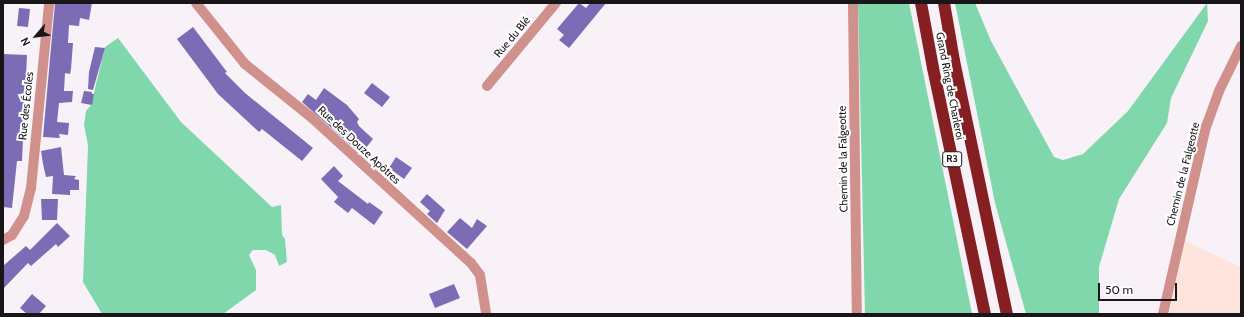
<!DOCTYPE html>
<meta charset="utf-8">
<style>
body{margin:0}
#map{position:relative;width:1244px;height:317px;overflow:hidden;background:#f8f2f8;font-family:Cabin,sans-serif}
div>[style]{position:absolute}
.industrial>*{inset:0;background:#fde4dc}
.green>*{inset:0;background:#80d7ab}
.building>*{inset:0;background:#7c6cb6}
.minor>*{height:10px;margin:-5px;padding:0 5px;transform-origin:5px;border-radius:5px;background:#d0918c}
.motorway>*{height:12px;margin:-6px;padding:0 6px;transform-origin:6px;border-radius:6px;background:#861f21}
span{translate:-50% -50%;white-space:nowrap;text-align:center;line-height:1.15;-webkit-text-stroke:4px #fff;paint-order:stroke}
.shield-label span{padding:1px 3px;background:#fff;border:1px solid;border-radius:3px;-webkit-text-stroke-width:0}
.shield-label{font-size:10px;color:#181618;font-weight:700}
.street-label{font-size:11px;color:#181618}
.frame{position:absolute;inset:0;border:4px solid #181618;pointer-events:none}
.north{position:absolute;left:16px;top:16px;width:40px;height:40px;-webkit-text-stroke:3px #fff;paint-order:stroke;rotate:242deg;font-size:11px;font-weight:700;line-height:16px;text-align:center;color:#181618}
.north::after{content:'';display:block;margin:auto;width:14px;height:18px;background:#181618;clip-path:polygon(50% 0,100% 100%,50% 72%,0 100%)}
.scale{position:absolute;left:1098px;top:283px;width:79px;height:18px;box-sizing:border-box;border:2px solid #181618;border-top:0;padding-left:5px;font-size:12px;line-height:14px;white-space:nowrap;color:#181618;-webkit-text-stroke:3px #fff;paint-order:stroke}
</style>
<div id="map">
<div class="industrial">
<i style="clip-path:polygon(1185px 241px,1241px 267px,1241px 314px,1169px 314px)"></i>
</div>
<div class="green">
<i style="clip-path:polygon(858px 3px,909px 3px,972px 314px,865px 314px)"></i>
<i style="clip-path:polygon(955px 3px,975px 3px,991px 41px,1054px 157px,1063px 160px,1083px 154px,1128px 111px,1207px 3px,1208px 21px,1171px 98px,1167px 123px,1119px 199px,1099px 267px,1099px 314px,1026px 314px,995px 203px)"></i>
<i style="clip-path:polygon(118px 38px,181px 122px,272px 207px,281px 205px,282px 235px,285px 239px,287px 262px,279px 266px,275px 255px,266px 250px,253px 250px,249px 255px,256px 270px,256px 290px,223px 314px,102px 314px,83px 282px,88px 145px,84px 125px,86px 111px,91px 105px,105px 47px)"></i>
</div>
<div class="building">
<i style="clip-path:polygon(55px 3px,92px 3px,89px 20px,80px 18px,79px 26px,69px 25px,68px 43px,73px 43px,71px 69px,70px 74px,65px 73px,64px 91px,73px 91px,72px 102px,59px 103px,57px 122px,69px 123px,68px 135px,59px 134px,60px 138px,43px 137px)"></i>
<i style="clip-path:polygon(579px 3px,586px 8px,590px 3px,606px 3px,569px 48px,559px 40px,564px 35px,557px 29px)"></i>
<i style="clip-path:polygon(19px 8px,30px 9px,28px 27px,17px 26px)"></i>
<i style="clip-path:polygon(193px 27px,227px 72px,225px 73px,245px 93px,313px 148px,302px 161px,262px 129px,259px 132px,218px 94px,177px 39px)"></i>
<i style="clip-path:polygon(95px 47px,105px 48px,93px 90px,88px 89px,89px 72px)"></i>
<i style="clip-path:polygon(3px 54px,27px 55px,22px 161px,17px 161px,12px 208px,3px 207px)"></i>
<i style="clip-path:polygon(372px 83px,390px 97px,382px 107px,364px 93px)"></i>
<i style="clip-path:polygon(324px 88px,347px 105px,359px 119px,357px 122px,359px 126px,373px 139px,361px 154px,302px 102px,308px 94px,316px 100px)"></i>
<i style="clip-path:polygon(84px 91px,92px 92px,92px 94px,94px 94px,92px 105px,81px 103px)"></i>
<i style="clip-path:polygon(61px 147px,64px 175px,76px 176px,74px 179px,79px 180px,79px 190px,70px 190px,70px 195px,52px 194px,53px 176px,46px 177px,43px 164px,41px 151px)"></i>
<i style="clip-path:polygon(396px 157px,412px 168px,404px 179px,389px 168px)"></i>
<i style="clip-path:polygon(334px 166px,343px 176px,338px 181px,368px 204px,369px 202px,383px 212px,374px 225px,352px 208px,348px 213px,334px 202px,338px 197px,321px 179px)"></i>
<i style="clip-path:polygon(427px 194px,445px 210px,437px 223px,427px 214px,430px 211px,420px 202px)"></i>
<i style="clip-path:polygon(41px 199px,58px 199px,57px 220px,42px 220px)"></i>
<i style="clip-path:polygon(460px 218px,472px 228px,477px 219px,487px 226px,467px 249px,447px 232px)"></i>
<i style="clip-path:polygon(57px 223px,70px 236px,58px 247px,56px 244px,31px 266px,28px 263px,3px 289px,3px 266px,26px 246px,30px 250px)"></i>
<i style="clip-path:polygon(454px 284px,460px 298px,435px 308px,429px 294px)"></i>
<i style="clip-path:polygon(32px 294px,46px 306px,39px 314px,27px 314px,20px 308px)"></i>
</div>
<div class="minor">
<i style="left:196px;top:3px;width:78px;rotate:51.2deg"></i>
<i style="left:245px;top:64px;width:85px;rotate:38.8deg"></i>
<i style="left:311px;top:117px;width:217px;rotate:42.4deg"></i>
<i style="left:471px;top:263px;width:15px;rotate:53deg"></i>
<i style="left:480px;top:275px;width:39px;rotate:81deg"></i>
<i style="left:853px;top:3px;width:311px;rotate:89.3deg"></i>
<i style="left:487px;top:86px;width:108px;rotate:-50.3deg"></i>
<i style="left:3px;top:240px;width:10px;rotate:-29deg"></i>
<i style="left:12px;top:235px;width:22px;rotate:-58deg"></i>
<i style="left:24px;top:216px;width:29px;rotate:-76deg"></i>
<i style="left:31px;top:188px;width:186px;rotate:-84.4deg"></i>
<i style="left:1163px;top:314px;width:192px;rotate:-77.1deg"></i>
<i style="left:1206px;top:127px;width:38px;rotate:-70deg"></i>
<i style="left:1219px;top:91px;width:50px;rotate:-63.9deg"></i>
</div>
<div class="motorway">
<i style="left:921px;top:3px;width:66px;rotate:79.5deg"></i>
<i style="left:933px;top:68px;width:251px;rotate:78.1deg"></i>
<i style="left:944px;top:3px;width:59px;rotate:80.2deg"></i>
<i style="left:954px;top:61px;width:258px;rotate:78.2deg"></i>
</div>
<div class="shield-label">
<span style="left:952px;top:159px">R3</span>
</div>
<div class="street-label">
<span style="left:512px;top:37px;rotate:-50deg">Rue du Blé</span>
<span style="left:950px;top:86px;rotate:79deg">Grand Ring de Charleroi</span>
<span style="left:26px;top:106px;rotate:-84deg">Rue des Écoles</span>
<span style="left:359px;top:145px;rotate:43deg">Rue des Douze Apôtres</span>
<span style="left:843px;top:159px;rotate:-91deg">Chemin de la Falgeotte</span>
<span style="left:1183px;top:174px;rotate:-76deg">Chemin de la Falgeotte</span>
</div>
<div class="frame"></div>
<div class="north">N</div>
<div class="scale">50 m</div>
</div>
